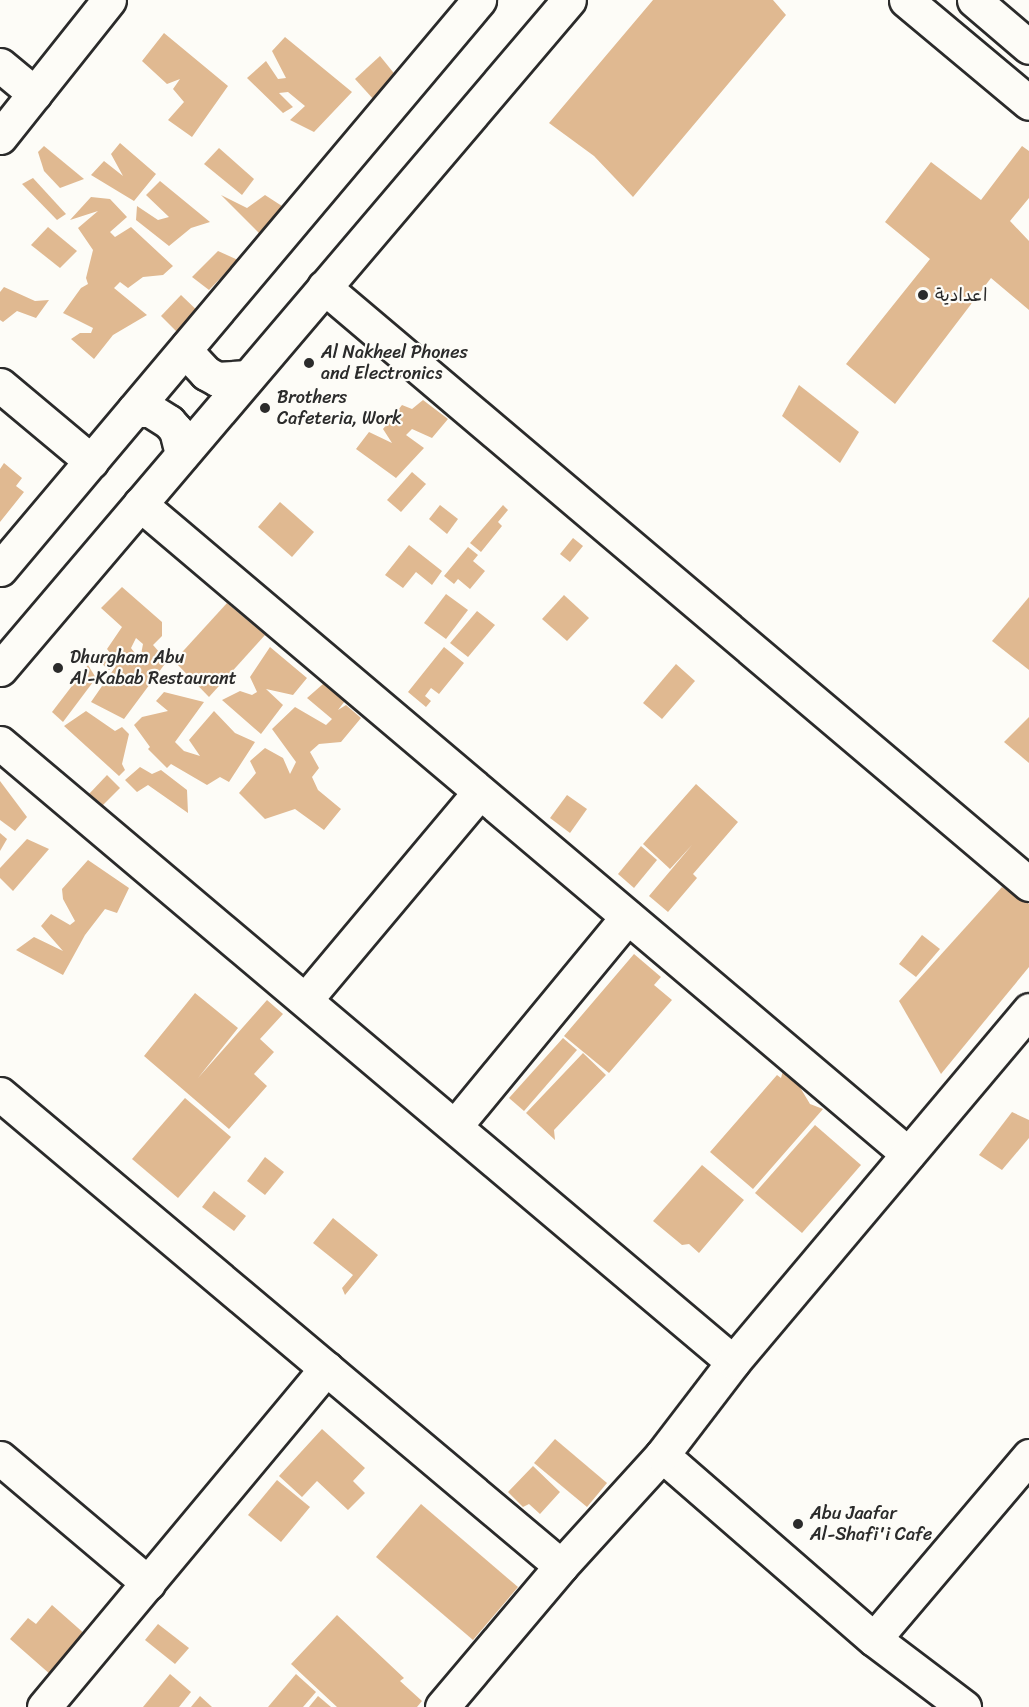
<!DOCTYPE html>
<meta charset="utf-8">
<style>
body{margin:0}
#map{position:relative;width:1029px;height:1707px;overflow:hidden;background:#fdfcf7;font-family:Sriracha,"Playpen Sans Arabic",sans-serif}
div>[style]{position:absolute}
.building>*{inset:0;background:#e0b991}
.roads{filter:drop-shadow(2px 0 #2b2b2b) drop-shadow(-2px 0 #2b2b2b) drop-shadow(0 2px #2b2b2b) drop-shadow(0 -2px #2b2b2b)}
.minor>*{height:33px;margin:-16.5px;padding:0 16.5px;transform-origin:16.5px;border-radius:16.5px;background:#fdfcf7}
.tertiary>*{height:33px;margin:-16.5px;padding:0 16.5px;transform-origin:16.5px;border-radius:16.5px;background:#fdfcf7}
.dots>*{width:16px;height:16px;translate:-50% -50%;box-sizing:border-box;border:3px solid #fdfcf7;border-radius:50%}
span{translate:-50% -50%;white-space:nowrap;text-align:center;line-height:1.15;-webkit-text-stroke:4.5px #fdfcf7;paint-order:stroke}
.poi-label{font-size:18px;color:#2b2b2b}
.left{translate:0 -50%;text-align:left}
</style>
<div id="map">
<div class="building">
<i style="clip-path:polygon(653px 0,773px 0,786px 15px,633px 197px,594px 156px,549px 123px)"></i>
<i style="clip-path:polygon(164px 33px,228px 86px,192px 137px,168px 120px,184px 102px,173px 89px,180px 79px,167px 84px,142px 61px)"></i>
<i style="clip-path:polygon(285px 37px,352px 92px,314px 132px,290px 120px,305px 106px,288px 92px,279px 93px,293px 107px,283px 113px,247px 78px,266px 61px,278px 79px,286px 78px,272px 51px)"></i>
<i style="clip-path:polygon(380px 56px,397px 77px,375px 101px,355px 79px)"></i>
<i style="clip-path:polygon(120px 143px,156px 174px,134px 201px,91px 175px,104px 161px,123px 176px,111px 154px)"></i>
<i style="clip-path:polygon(44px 146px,84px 179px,60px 188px,44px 171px,38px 152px)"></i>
<i style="clip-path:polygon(1022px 146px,1029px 151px,1029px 198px,1010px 221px,1029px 241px,1029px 310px,991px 278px,895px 404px,846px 364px,930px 259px,885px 222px,931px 162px,981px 200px)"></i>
<i style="clip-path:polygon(219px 148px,254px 179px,242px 195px,204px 164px)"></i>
<i style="clip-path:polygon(33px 178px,66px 214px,57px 220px,22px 184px)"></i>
<i style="clip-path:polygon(160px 181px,210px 222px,191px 228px,169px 246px,136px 220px,137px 206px,158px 220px,169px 217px,146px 195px)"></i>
<i style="clip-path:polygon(221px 195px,247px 208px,265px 195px,285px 208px,260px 234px)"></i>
<i style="clip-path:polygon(91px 197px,110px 199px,127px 217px,110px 232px,115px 237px,131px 227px,173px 266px,163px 275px,143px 277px,128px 288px,120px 282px,114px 288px,147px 315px,113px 335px,94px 359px,71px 339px,80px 333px,91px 333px,93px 328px,63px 313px,81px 288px,88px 284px,86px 278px,93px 250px,78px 228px,98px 211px,70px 220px)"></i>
<i style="clip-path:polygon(48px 227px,77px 251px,60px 268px,31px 245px)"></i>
<i style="clip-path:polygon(218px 251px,238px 260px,209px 290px,192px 277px)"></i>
<i style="clip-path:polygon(4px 287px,35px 301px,49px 300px,36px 318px,17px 311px,3px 322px,0 320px,0 292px)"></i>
<i style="clip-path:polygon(181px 295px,204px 317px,186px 341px,161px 316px)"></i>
<i style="clip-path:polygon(799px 385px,859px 432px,840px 463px,782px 416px)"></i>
<i style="clip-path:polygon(423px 400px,448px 419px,432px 438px,412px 429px,406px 435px,424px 448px,396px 478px,356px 449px,369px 432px,392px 443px,383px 429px,402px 405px,412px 409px)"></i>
<i style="clip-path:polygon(4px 463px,22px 478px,16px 486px,24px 492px,0 522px,0 469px)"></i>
<i style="clip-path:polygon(412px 472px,426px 484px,401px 512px,387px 500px)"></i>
<i style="clip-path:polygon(280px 502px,314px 532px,292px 557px,258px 527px)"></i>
<i style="clip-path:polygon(440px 505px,458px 519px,447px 534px,429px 519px)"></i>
<i style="clip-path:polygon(503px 505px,508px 510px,498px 522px,502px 526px,481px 552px,470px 543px)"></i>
<i style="clip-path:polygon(573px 538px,583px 546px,570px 562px,560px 554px)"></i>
<i style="clip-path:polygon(409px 545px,442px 571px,432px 585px,416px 572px,403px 588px,385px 575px)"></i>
<i style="clip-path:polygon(468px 547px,478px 555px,473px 561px,485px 571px,470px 589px,458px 579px,454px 584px,444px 576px)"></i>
<i style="clip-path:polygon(evenodd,122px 587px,162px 622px,162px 636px,153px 645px,167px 661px,124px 719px,91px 702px,118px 663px,107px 649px,122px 627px,101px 608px,122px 587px,136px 638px,143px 644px,140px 660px,131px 648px,136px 638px)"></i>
<i style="clip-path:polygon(446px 594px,468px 610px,446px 639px,424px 623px)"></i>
<i style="clip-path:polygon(564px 595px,589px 618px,567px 641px,542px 619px)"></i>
<i style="clip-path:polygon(1029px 597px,1029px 670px,992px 641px)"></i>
<i style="clip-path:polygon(227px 603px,265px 635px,209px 697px,174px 661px)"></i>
<i style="clip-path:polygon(477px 611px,495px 625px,468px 657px,450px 643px)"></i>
<i style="clip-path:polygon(270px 647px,307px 678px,293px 695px,266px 689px,283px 705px,261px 734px,222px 700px,240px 691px,252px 695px,257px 692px,250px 677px)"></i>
<i style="clip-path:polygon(444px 647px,464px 663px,439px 694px,431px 688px,425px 696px,431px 701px,426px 707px,408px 692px)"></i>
<i style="clip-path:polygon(100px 652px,117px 665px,109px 670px,94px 657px)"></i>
<i style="clip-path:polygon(676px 664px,695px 681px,662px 719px,643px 703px)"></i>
<i style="clip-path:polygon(88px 665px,96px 678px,63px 722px,52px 712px)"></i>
<i style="clip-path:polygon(331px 677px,351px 693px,338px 710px,346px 705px,361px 718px,341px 742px,319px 744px,310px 752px,319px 768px,312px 777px,318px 790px,341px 809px,324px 830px,295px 809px,265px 819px,239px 793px,256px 773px,250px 761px,265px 748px,283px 758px,290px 774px,296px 762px,272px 729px,295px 707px,326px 725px,332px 719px,307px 698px)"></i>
<i style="clip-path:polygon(164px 692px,204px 702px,175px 742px,184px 751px,200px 756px,189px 740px,214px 711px,235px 733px,255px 742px,229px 782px,220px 777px,207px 785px,171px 764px,167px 768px,148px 749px,150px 747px,134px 725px,142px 717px,168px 711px,156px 701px)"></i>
<i style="clip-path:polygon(86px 711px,115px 731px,122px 727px,129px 734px,122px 764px,125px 770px,119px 776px,64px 726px)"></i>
<i style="clip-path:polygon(1029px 717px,1029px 763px,1004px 742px)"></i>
<i style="clip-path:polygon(140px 767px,152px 774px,161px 770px,187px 790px,188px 813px,148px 785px,137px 792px,125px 780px)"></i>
<i style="clip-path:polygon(107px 775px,120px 788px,102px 806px,89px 794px)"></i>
<i style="clip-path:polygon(0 781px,27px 817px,15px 831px,0 820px)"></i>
<i style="clip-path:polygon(696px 784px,738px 822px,693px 874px,697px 878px,668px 912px,649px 896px,692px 845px,670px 869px,643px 844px)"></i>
<i style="clip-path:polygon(567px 795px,587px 809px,570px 833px,550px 818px)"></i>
<i style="clip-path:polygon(0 833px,7px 839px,0 851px)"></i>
<i style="clip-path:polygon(27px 839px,49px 849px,13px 891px,0 878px,0 868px)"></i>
<i style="clip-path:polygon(641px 846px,657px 860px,634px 888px,618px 874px)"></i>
<i style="clip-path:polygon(88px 860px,129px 888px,117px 913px,105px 909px,85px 935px,63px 975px,16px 950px,34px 937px,63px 951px,41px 926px,51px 914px,70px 925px,75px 921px,63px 899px,62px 889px)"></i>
<i style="clip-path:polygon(1002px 887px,1029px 904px,1029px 967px,941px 1074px,899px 1001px)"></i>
<i style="clip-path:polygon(922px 935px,940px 949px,916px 977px,899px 964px)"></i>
<i style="clip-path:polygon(634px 954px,661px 977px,654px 985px,672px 1000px,609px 1073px,564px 1036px)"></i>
<i style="clip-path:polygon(195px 993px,238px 1028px,198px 1078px,267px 1000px,283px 1014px,260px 1039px,274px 1052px,254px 1074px,267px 1086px,229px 1129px,144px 1056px)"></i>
<i style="clip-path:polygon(563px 1038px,577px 1050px,524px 1111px,509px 1098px)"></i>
<i style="clip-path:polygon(583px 1053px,606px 1075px,554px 1130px,555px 1140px,526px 1113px)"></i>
<i style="clip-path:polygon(784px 1067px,786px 1076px,798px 1084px,810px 1104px,823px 1109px,753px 1189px,710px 1152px,777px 1075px,781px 1078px)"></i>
<i style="clip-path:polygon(185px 1098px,231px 1137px,178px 1198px,132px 1159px)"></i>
<i style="clip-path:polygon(1012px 1112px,1029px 1120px,1029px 1138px,1002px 1170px,979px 1155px)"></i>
<i style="clip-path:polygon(815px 1125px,861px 1165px,802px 1233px,755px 1193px)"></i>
<i style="clip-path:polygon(265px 1157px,284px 1172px,265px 1195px,247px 1181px)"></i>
<i style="clip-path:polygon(702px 1165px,744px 1200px,699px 1253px,689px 1244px,682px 1245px,653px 1221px)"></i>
<i style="clip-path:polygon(214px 1191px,246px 1216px,234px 1231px,202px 1207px)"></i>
<i style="clip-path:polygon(333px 1218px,378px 1255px,345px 1295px,342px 1288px,353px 1275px,313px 1243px)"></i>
<i style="clip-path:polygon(322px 1429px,365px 1468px,353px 1481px,365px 1493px,348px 1510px,317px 1481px,302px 1497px,279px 1476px)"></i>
<i style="clip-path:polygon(555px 1439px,607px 1483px,587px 1507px,534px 1463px)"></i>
<i style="clip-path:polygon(533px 1466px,560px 1492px,540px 1514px,529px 1504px,523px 1507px,508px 1492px)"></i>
<i style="clip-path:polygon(277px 1480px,310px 1507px,281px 1542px,248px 1515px)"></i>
<i style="clip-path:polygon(421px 1504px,518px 1587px,473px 1640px,376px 1557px)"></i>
<i style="clip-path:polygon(52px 1605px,86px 1635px,51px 1675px,10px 1639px,28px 1618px,36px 1624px)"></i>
<i style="clip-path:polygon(337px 1615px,404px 1678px,400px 1681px,422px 1701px,417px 1707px,337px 1707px,291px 1664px)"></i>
<i style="clip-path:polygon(158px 1624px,189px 1648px,175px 1664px,145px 1640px)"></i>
<i style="clip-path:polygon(170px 1674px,191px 1692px,179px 1707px,143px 1707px)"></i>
<i style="clip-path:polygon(296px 1674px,316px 1692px,303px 1707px,268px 1707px)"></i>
<i style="clip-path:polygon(200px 1696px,212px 1707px,191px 1707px)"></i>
<i style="clip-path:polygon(318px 1696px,331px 1707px,309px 1707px)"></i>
</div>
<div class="roads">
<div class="minor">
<i style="left:906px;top:0;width:160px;rotate:39.9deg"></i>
<i style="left:974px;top:0;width:72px;rotate:40.5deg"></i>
<i style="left:0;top:65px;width:45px;rotate:39.6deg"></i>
<i style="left:0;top:137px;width:175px;rotate:-51.5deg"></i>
<i style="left:324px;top:287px;width:924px;rotate:40.26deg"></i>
<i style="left:0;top:385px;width:119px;rotate:39.9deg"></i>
<i style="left:140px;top:504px;width:1006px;rotate:40.24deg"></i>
<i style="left:0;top:743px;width:959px;rotate:40.18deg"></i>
<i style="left:306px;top:999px;width:270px;rotate:-50deg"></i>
<i style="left:0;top:1094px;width:733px;rotate:40.08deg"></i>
<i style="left:455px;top:1126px;width:271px;rotate:-50.5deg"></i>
<i style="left:662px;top:1455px;width:281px;rotate:41deg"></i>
<i style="left:874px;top:1639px;width:113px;rotate:37.1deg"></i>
<i style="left:0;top:1458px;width:194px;rotate:40.2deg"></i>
<i style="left:874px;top:1639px;width:240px;rotate:-49.7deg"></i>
<i style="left:44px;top:1707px;width:441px;rotate:-50.2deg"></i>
<i style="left:442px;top:1707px;width:185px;rotate:-49.8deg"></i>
<i style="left:561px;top:1566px;width:150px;rotate:-47.7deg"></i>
<i style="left:662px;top:1455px;width:117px;rotate:-52.6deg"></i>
<i style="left:733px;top:1362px;width:460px;rotate:-49.9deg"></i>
</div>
<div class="tertiary">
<i style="left:188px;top:346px;width:13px;rotate:72deg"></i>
<i style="left:192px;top:358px;width:21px;rotate:47deg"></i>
<i style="left:206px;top:373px;width:13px;rotate:29deg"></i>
<i style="left:217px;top:379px;width:31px;rotate:-4deg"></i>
<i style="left:134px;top:410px;width:16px"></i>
<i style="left:150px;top:410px;width:22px;rotate:32deg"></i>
<i style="left:169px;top:422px;width:11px;rotate:49deg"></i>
<i style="left:176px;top:430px;width:25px;rotate:76deg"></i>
<i style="left:0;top:569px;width:744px;rotate:-49.91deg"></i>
<i style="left:0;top:669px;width:878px;rotate:-49.62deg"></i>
</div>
</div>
<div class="dots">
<i style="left:923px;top:295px;background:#2b2b2b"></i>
<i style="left:309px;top:363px;background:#2b2b2b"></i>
<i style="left:265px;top:408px;background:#2b2b2b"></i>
<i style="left:58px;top:668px;background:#2b2b2b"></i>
<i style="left:798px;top:1524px;background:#2b2b2b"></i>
</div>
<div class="poi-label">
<span class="left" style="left:935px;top:295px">اعدادية</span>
<span class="left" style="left:321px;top:363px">Al Nakheel Phones<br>and Electronics</span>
<span class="left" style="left:277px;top:408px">Brothers<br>Cafeteria, Work</span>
<span class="left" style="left:70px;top:668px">Dhurgham Abu<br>Al-Kabab Restaurant</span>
<span class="left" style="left:810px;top:1524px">Abu Jaafar<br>Al-Shafi'i Cafe</span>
</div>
</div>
